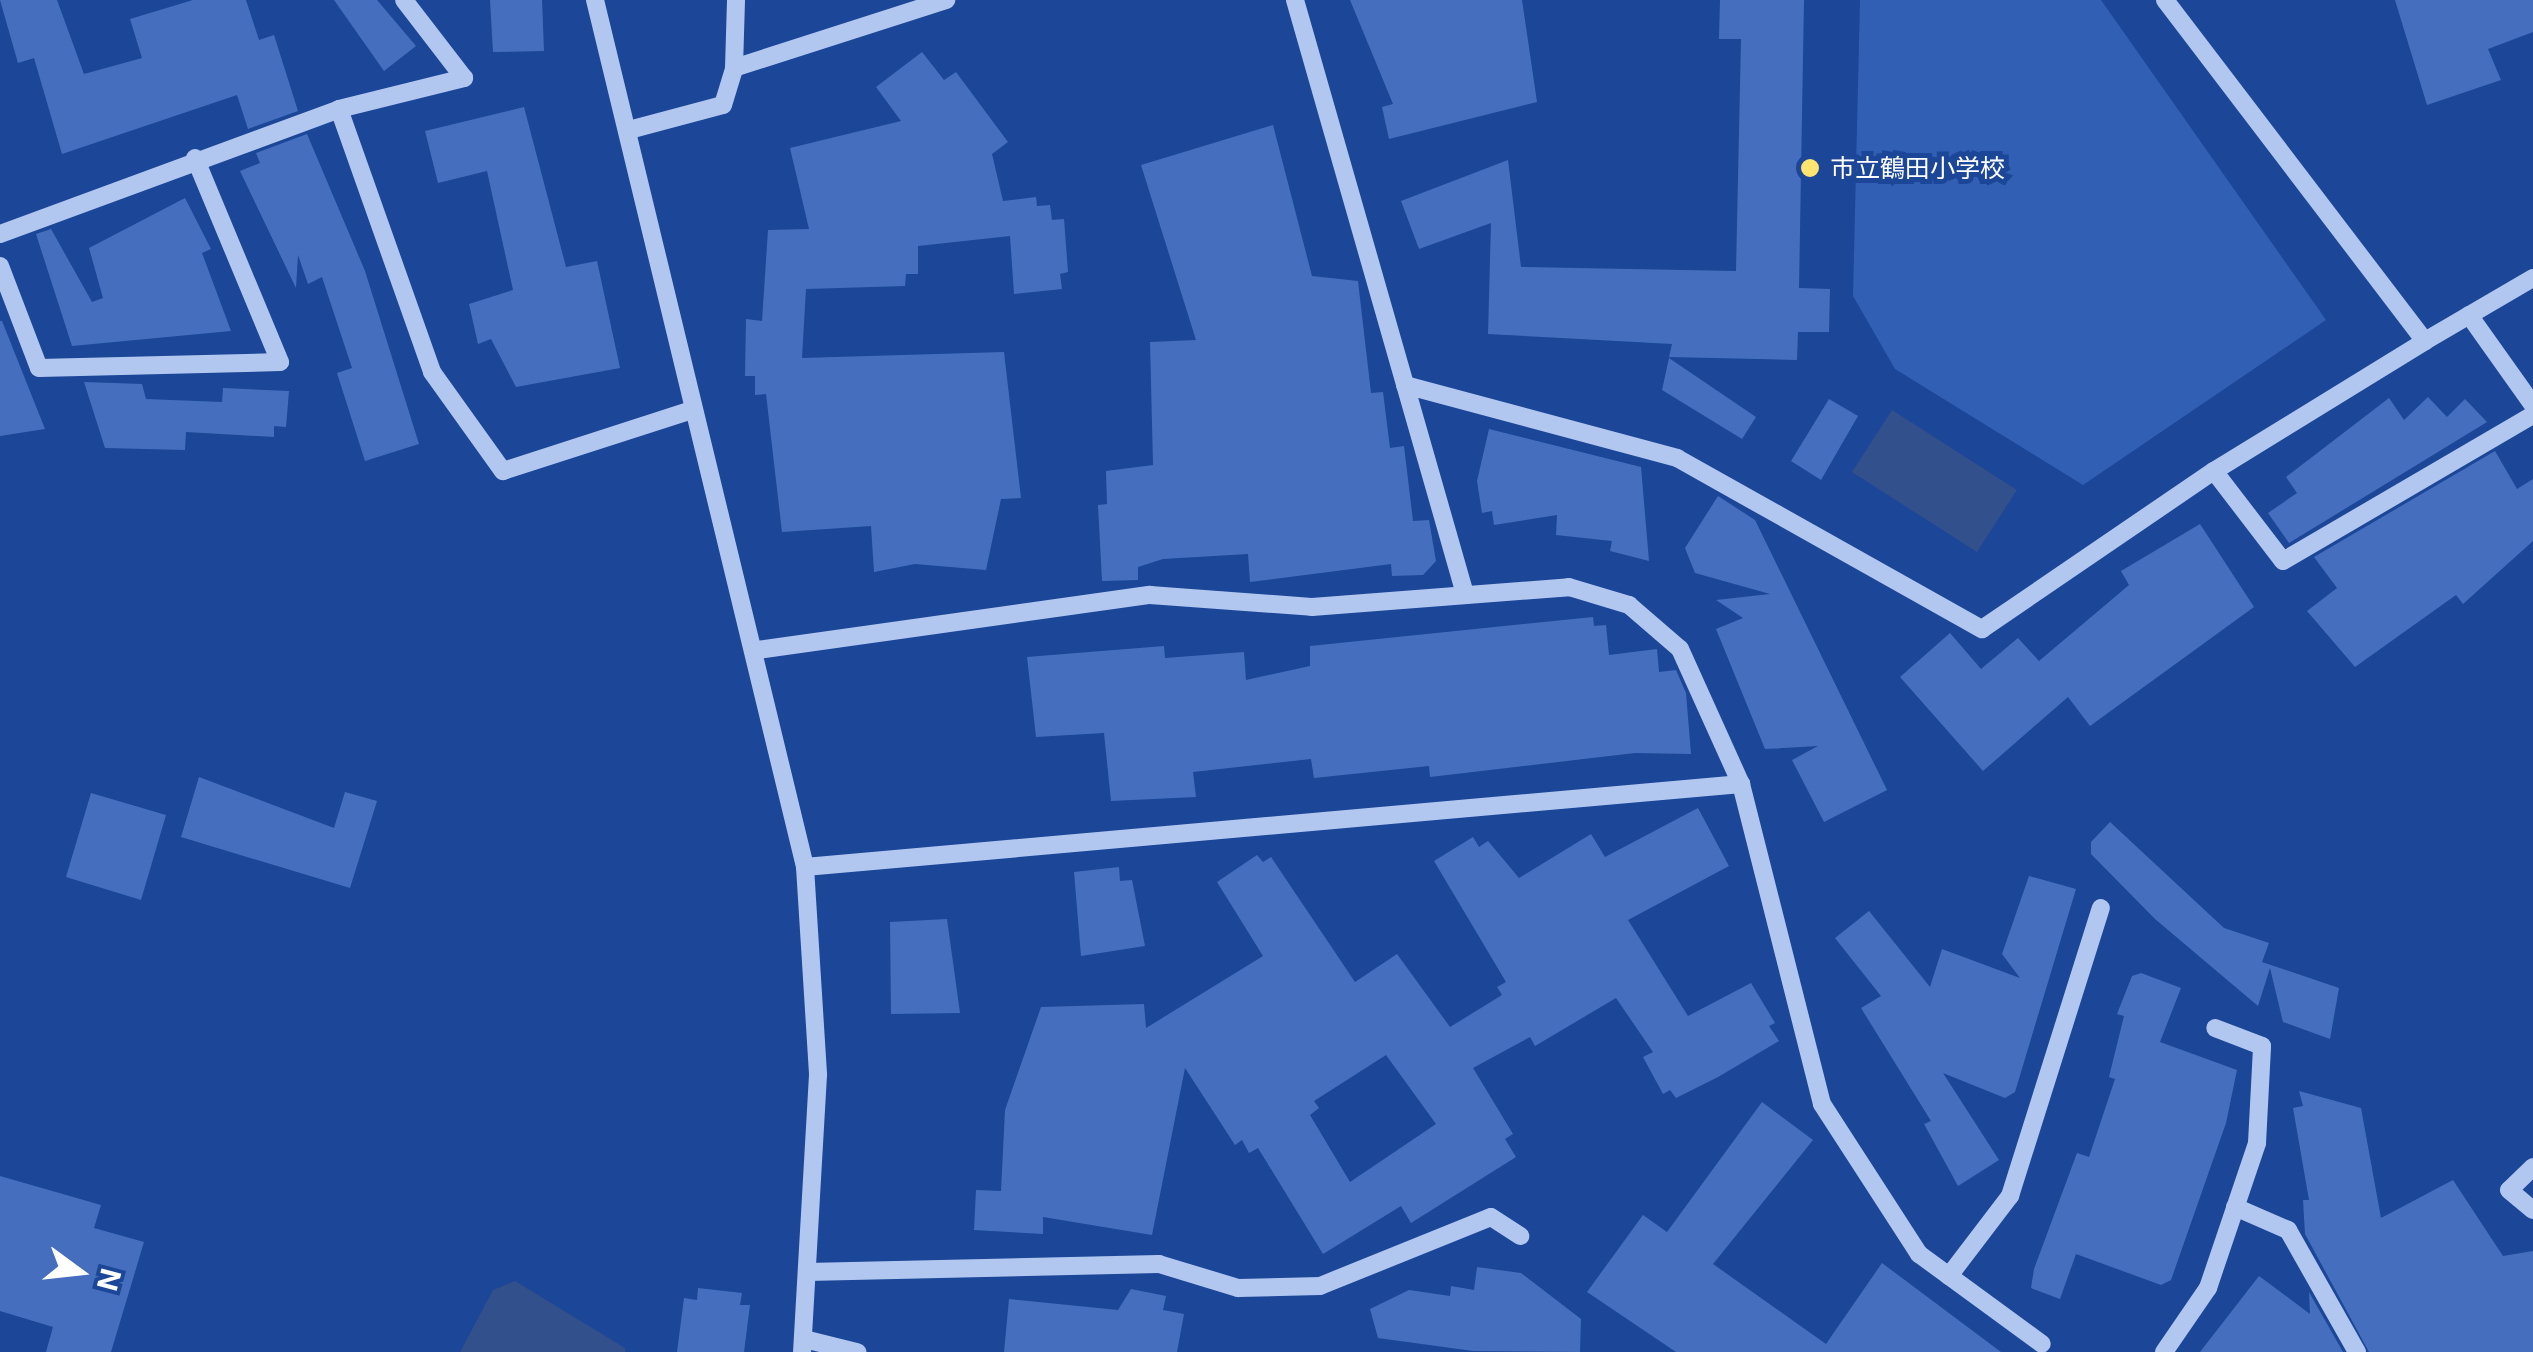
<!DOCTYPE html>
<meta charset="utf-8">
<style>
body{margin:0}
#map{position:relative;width:2533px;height:1352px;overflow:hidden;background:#1c4697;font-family:Inter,"Noto Sans JP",sans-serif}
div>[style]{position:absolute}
.green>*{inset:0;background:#315fb4}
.water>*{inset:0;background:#32508c}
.building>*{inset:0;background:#456fbe}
.minor>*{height:18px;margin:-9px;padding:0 9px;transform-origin:9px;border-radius:9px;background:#b1c7f0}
.dots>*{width:28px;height:28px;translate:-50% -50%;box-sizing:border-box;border:5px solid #1c4697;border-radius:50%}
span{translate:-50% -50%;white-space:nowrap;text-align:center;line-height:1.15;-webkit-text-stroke:10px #1c4697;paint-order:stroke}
.poi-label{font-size:25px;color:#fff}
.left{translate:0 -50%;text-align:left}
.north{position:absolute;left:30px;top:1222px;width:100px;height:100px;-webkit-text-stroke:8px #1c4697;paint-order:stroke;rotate:105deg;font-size:28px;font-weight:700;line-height:40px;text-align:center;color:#fff}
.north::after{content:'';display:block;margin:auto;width:35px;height:45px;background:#fff;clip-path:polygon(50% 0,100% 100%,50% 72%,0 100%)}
</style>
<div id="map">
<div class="green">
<i style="clip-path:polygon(1860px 0,2101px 0,2326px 320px,2083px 485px,1895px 369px,1853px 296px)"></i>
</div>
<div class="water">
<i style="clip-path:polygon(1892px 410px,2017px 490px,1977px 552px,1852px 472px)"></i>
<i style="clip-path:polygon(515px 1281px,625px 1348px,625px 1352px,460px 1352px,493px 1290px)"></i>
</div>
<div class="building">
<i style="clip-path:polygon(0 0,57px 0,84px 74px,142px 58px,130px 19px,193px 0,246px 0,259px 40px,274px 35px,298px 111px,248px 129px,237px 95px,62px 154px,34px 58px,18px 63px)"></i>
<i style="clip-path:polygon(334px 0,377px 0,416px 46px,384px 71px)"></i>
<i style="clip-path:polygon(490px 0,542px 0,544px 51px,493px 52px)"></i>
<i style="clip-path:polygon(1350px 0,1522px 0,1537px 102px,1389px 139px,1382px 107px,1393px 104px)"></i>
<i style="clip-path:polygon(1720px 0,1804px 0,1799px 288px,1830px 289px,1829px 332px,1798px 332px,1797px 360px,1669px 357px,1672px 344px,1488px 334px,1491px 223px,1419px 249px,1401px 201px,1508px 160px,1521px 267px,1736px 271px,1741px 39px,1719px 39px)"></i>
<i style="clip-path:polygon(2395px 0,2533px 0,2533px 32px,2488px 49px,2501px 80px,2427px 105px)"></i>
<i style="clip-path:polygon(922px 52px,944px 80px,956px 72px,1008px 142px,992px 154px,1003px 201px,1036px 197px,1037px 206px,1050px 205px,1052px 220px,1064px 219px,1068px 272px,1060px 274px,1062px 289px,1014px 294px,1010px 236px,918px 246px,918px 274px,906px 274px,905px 286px,806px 289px,802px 358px,1004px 352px,1021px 498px,1001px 499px,986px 570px,915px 564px,874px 572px,871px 526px,782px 532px,766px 394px,755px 395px,755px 376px,745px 376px,746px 319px,762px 321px,768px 230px,809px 229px,790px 148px,901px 121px,876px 87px)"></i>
<i style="clip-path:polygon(524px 107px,566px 267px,597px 261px,620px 368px,516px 387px,491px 339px,478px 344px,469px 304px,513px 290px,487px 171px,438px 183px,425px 131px)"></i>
<i style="clip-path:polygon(1273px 125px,1312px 276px,1358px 281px,1371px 393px,1383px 392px,1390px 448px,1404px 446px,1413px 521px,1429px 520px,1436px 561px,1423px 575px,1392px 576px,1391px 564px,1250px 582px,1248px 554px,1163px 559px,1138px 567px,1138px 580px,1102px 581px,1098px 505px,1107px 504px,1106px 471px,1153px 465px,1150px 342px,1196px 340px,1141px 165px)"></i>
<i style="clip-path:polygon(307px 134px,365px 271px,419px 444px,365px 461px,337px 373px,352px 368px,322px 277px,308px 284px,298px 255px,296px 288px,240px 171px,260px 163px,256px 153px)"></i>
<i style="clip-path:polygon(185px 198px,211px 249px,202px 253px,231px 331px,72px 346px,36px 234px,51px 229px,92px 302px,103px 298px,89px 248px)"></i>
<i style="clip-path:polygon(0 321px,2px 321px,45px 429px,0 436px)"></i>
<i style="clip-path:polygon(1669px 358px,1756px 417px,1742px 439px,1662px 390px)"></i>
<i style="clip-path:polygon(84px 382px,142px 384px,146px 399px,222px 402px,223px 388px,289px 391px,286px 427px,274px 426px,274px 437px,186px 432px,185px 450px,105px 448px)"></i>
<i style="clip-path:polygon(2428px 397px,2447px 417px,2465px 399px,2487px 422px,2289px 543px,2268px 513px,2297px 493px,2286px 477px,2389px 398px,2404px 420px)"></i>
<i style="clip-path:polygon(1829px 399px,1858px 416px,1821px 480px,1791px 461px)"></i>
<i style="clip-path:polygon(1489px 429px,1641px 467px,1649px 561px,1610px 551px,1612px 541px,1556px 535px,1557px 515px,1494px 525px,1492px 511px,1482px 513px,1477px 481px)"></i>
<i style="clip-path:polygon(2495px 451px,2517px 489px,2533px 479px,2533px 541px,2463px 604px,2456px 595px,2355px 667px,2307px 611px,2337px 588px,2314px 557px)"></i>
<i style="clip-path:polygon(1718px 496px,1755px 520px,1887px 790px,1824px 822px,1792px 760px,1818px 746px,1765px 749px,1716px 629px,1743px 618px,1716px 600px,1770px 594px,1695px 573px,1685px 548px)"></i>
<i style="clip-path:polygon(2200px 524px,2254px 607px,2090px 726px,2068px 697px,1983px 771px,1900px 677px,1950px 633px,1981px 669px,2018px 638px,2039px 661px,2129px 585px,2121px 571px)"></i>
<i style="clip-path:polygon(1593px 617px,1594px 626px,1606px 625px,1609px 655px,1657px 649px,1659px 672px,1676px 670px,1686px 693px,1691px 754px,1635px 753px,1430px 777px,1429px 766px,1314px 778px,1311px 759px,1193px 772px,1196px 797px,1111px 801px,1104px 733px,1036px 737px,1027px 657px,1164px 646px,1165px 658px,1244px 652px,1246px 680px,1310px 666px,1310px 646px)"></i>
<i style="clip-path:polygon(199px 777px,334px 828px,345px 792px,377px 801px,350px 888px,181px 837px)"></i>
<i style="clip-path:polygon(91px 793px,166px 815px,141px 900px,66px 877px)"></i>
<i style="clip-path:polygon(evenodd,1698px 808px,1729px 866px,1628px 920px,1688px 1016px,1751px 983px,1775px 1023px,1769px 1026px,1779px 1041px,1718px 1077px,1676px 1098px,1670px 1090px,1663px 1094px,1643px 1057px,1653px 1052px,1616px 998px,1535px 1046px,1530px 1037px,1473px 1068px,1513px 1134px,1505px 1139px,1516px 1157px,1411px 1223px,1401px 1206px,1323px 1254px,1258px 1148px,1249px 1153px,1242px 1140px,1235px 1145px,1185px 1068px,1152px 1235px,1043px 1217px,1043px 1234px,974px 1230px,976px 1190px,1001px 1191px,1005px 1110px,1041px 1007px,1144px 1004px,1146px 1028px,1263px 956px,1217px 882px,1257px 855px,1263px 862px,1271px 857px,1355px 982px,1397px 954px,1450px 1027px,1502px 995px,1497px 987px,1506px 982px,1434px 861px,1473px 837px,1479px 847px,1488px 841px,1519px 878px,1591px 834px,1605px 857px,1698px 808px,1386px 1055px,1436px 1124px,1350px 1182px,1310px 1115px,1319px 1108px,1314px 1101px,1386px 1055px)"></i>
<i style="clip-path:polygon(2110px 822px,2224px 928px,2269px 943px,2262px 962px,2339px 988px,2330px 1039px,2283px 1022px,2270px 968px,2258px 1006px,2155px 919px,2091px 854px,2091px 842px)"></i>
<i style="clip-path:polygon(1119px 867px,1120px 881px,1132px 880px,1145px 946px,1081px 956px,1074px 872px)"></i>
<i style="clip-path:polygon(2029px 876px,2076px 889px,2015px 1092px,2005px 1098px,1943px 1073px,1999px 1160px,1958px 1186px,1924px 1124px,1931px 1121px,1861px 1008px,1881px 996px,1835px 938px,1869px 911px,1930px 987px,1942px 949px,2020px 978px,2002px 954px)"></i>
<i style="clip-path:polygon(947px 919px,960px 1013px,891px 1014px,890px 922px)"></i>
<i style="clip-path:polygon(2141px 973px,2181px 988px,2160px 1042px,2237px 1070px,2226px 1123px,2171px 1280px,2161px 1285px,2076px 1254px,2060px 1299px,2031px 1288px,2034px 1269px,2077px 1153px,2089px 1157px,2115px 1079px,2109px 1077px,2124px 1016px,2117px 1014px,2132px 976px)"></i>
<i style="clip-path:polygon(2299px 1091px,2361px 1108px,2381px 1218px,2453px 1180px,2503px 1256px,2533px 1251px,2533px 1352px,2369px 1352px,2305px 1234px,2303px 1200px,2309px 1200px,2293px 1108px,2303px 1106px)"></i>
<i style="clip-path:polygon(1762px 1102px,1813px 1140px,1713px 1264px,1826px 1344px,1882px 1263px,2001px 1352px,1676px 1352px,1587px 1292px,1643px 1215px,1667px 1232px)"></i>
<i style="clip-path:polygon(0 1176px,101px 1205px,94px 1228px,144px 1242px,111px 1352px,46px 1352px,53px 1327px,0 1311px)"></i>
<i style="clip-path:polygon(1477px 1267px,1521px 1273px,1581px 1319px,1580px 1352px,1473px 1351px,1378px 1338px,1370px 1309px,1409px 1290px,1450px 1296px,1451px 1286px,1474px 1290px)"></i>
<i style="clip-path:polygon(2259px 1276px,2310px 1314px,2309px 1292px,2343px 1352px,2200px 1352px)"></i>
<i style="clip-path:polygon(698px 1288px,742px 1293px,740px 1305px,750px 1305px,744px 1352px,677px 1352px,684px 1298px,697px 1300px)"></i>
<i style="clip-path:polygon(1131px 1289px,1166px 1296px,1163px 1310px,1184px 1314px,1177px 1352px,1004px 1352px,1009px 1299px,1118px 1310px)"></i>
</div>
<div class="minor">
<i style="left:595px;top:0;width:892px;rotate:76.38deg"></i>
<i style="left:805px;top:867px;width:208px;rotate:86.4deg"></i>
<i style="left:818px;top:1075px;width:277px;rotate:93.3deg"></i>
<i style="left:1295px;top:0;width:618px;rotate:74.03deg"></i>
<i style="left:2165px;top:0;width:429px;rotate:52.7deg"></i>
<i style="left:2425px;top:341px;width:125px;rotate:-30.3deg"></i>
<i style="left:734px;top:68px;width:68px;rotate:-88.3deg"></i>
<i style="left:339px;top:109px;width:279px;rotate:70.5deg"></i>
<i style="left:432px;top:372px;width:122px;rotate:54.4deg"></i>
<i style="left:503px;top:471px;width:199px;rotate:-17.9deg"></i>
<i style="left:629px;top:130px;width:97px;rotate:-14.9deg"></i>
<i style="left:723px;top:105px;width:39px;rotate:-73deg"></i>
<i style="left:734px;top:68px;width:223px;rotate:-17.8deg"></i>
<i style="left:0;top:234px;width:361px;rotate:-20.2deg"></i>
<i style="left:339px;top:109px;width:129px;rotate:-13.9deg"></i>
<i style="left:464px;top:78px;width:98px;rotate:-127.6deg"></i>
<i style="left:0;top:266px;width:109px;rotate:69.1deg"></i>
<i style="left:39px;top:368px;width:241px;rotate:-1.4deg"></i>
<i style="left:280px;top:362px;width:221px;rotate:-112.6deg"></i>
<i style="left:2469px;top:315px;width:110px;rotate:54.6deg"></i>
<i style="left:1405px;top:385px;width:282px;rotate:15deg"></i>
<i style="left:1677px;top:458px;width:350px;rotate:29.3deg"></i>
<i style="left:1982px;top:629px;width:281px;rotate:-34.3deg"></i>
<i style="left:2214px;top:471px;width:248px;rotate:-31.6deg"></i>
<i style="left:2214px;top:471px;width:113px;rotate:52.5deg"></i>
<i style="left:2283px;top:561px;width:290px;rotate:-30.3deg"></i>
<i style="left:757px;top:650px;width:397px;rotate:-8deg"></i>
<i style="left:1150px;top:595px;width:162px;rotate:4.2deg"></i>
<i style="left:1312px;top:607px;width:258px;rotate:-4.4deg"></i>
<i style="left:1569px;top:587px;width:63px;rotate:16.7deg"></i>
<i style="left:1629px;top:605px;width:67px;rotate:40.8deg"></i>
<i style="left:1680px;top:649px;width:148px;rotate:65.7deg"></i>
<i style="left:805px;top:867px;width:940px;rotate:-5.07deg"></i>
<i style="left:1741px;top:784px;width:330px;rotate:75.8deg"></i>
<i style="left:1822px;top:1104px;width:179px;rotate:57.1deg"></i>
<i style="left:1919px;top:1254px;width:152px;rotate:36.2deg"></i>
<i style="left:2533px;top:1167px;width:33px;rotate:136deg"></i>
<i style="left:2509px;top:1190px;width:31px;rotate:40deg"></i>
<i style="left:2235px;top:1207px;width:58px;rotate:23.5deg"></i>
<i style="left:2288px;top:1230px;width:140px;rotate:60.5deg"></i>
<i style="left:807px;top:1272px;width:352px;rotate:-1.3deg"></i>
<i style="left:1159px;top:1264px;width:83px;rotate:16.9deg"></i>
<i style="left:1238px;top:1288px;width:82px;rotate:-1.4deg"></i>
<i style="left:1320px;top:1286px;width:184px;rotate:-22deg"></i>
<i style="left:1491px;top:1217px;width:35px;rotate:33deg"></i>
<i style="left:1949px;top:1276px;width:101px;rotate:-52.7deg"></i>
<i style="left:2010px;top:1196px;width:302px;rotate:-72.5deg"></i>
<i style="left:804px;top:1339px;width:55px;rotate:13.8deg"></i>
<i style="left:2164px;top:1352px;width:78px;rotate:-55.5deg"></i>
<i style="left:2208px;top:1288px;width:153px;rotate:-71.3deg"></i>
<i style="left:2257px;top:1143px;width:97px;rotate:-87deg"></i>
<i style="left:2262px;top:1046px;width:50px;rotate:-159deg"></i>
</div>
<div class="dots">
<i style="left:1810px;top:168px;background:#ffe46f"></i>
</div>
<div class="poi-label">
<span class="left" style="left:1830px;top:168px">市立鶴田小学校</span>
</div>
<div class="north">N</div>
</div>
